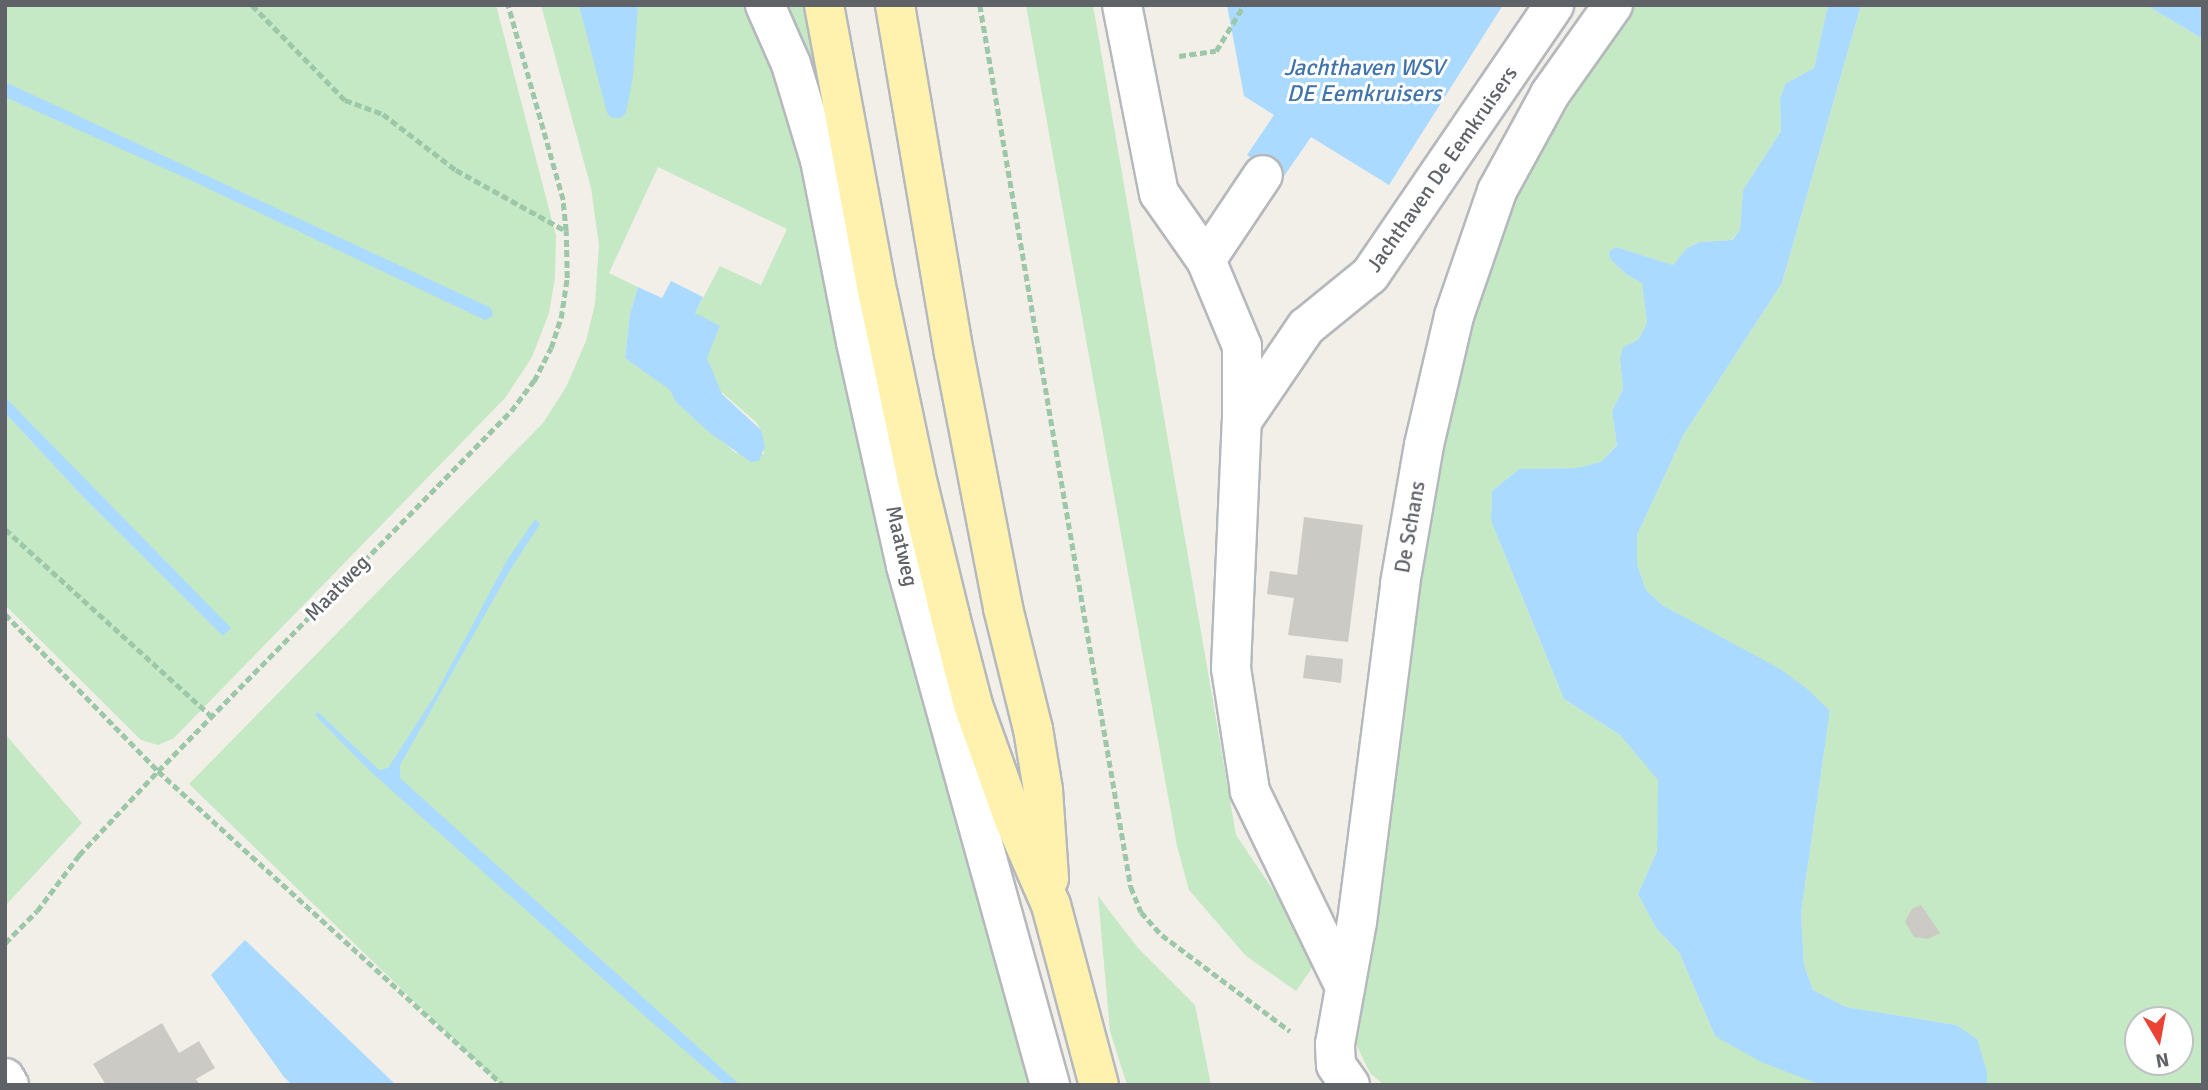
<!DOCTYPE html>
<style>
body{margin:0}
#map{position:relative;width:2208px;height:1090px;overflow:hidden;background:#f1efe8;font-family:Signika,sans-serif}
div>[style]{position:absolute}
.green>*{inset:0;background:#c5e8c5}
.water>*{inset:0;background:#aadaff}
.building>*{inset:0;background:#cccac5}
.path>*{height:4.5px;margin-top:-2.25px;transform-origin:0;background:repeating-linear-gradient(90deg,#9cc7a9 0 7px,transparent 0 10.5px)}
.roads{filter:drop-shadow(2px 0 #b5b8bc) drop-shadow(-2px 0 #b5b8bc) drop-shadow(0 2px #b5b8bc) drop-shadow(0 -2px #b5b8bc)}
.minor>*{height:38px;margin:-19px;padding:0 19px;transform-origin:19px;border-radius:19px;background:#fff}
.major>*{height:38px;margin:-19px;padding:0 19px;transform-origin:19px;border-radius:19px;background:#fff2af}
span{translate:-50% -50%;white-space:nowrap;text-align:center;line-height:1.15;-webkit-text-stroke:6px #fff;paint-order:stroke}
.street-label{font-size:21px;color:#5f6368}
.water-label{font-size:23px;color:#4174aa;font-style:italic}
.frame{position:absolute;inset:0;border:7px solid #5f6368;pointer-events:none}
.north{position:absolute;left:2124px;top:1006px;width:70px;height:70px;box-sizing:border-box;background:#fff;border:2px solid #bfc1c3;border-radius:50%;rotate:170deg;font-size:19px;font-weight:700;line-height:28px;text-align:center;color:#5f6368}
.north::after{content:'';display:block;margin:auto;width:24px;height:32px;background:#ea4335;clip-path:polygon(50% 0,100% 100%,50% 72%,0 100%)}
</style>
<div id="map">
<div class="green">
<i style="clip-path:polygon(5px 5px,496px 5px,556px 236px,555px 277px,549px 313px,532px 357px,505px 398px,174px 738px,158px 745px,141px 740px,5px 605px,5px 413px,84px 498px,198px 611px,116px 514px,5px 397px)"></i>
<i style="clip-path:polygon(evenodd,541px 5px,746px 5px,759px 30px,791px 112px,846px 383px,879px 530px,968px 869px,1035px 1085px,501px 1085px,189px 784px,543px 423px,566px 387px,586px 341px,595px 304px,599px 245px,591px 188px,541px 5px,658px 167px,787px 229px,761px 285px,720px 266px,695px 313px,712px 340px,707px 358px,718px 389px,756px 422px,761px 430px,764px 454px,736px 453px,676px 402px,671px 390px,625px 358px,630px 314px,638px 287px,609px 273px,658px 167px)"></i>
<i style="clip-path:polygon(782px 5px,810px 5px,823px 64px,808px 69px)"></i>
<i style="clip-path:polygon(1026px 5px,1093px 5px,1236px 835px,1278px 897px,1324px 931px,1310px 971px,1296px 991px,1246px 956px,1189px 890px,1177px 846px)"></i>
<i style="clip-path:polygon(1634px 5px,1828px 5px,1814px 68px,1785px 84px,1780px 99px,1781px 131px,1743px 190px,1740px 230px,1731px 240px,1700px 242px,1687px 248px,1673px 265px,1616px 247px,1610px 259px,1627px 275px,1642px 283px,1647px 323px,1638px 340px,1620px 360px,1623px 389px,1612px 411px,1617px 444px,1601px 462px,1577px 468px,1519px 469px,1492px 491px,1491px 521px,1564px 699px,1620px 735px,1659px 780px,1657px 851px,1638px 894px,1656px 928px,1679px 952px,1715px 1036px,1821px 1085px,1384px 1085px,1370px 1073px,1355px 1042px,1356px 999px,1438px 446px,1454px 376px,1512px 202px,1585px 78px)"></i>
<i style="clip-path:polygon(evenodd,1861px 5px,2146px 5px,2203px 39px,2203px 1085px,1987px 1085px,1987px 1072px,1956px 1025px,1846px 1007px,1813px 990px,1804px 965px,1801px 913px,1830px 711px,1719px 638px,1662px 605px,1646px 590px,1637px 564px,1637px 535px,1684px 434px,1782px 283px,1861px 5px,2138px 1020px,2180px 1020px,2180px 1062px,2138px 1062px,2138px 1020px)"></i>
<i style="clip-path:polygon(5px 734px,82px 823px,5px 906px)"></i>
<i style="clip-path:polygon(1098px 896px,1138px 948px,1195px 1005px,1211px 1085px,1127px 1085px,1110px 1031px)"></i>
</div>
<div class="water">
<i style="clip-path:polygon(579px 5px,638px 5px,633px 76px,626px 113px,621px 118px,612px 118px,607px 113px)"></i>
<i style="clip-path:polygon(1227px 5px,1503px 5px,1389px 185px,1311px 137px,1282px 179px,1247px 155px,1274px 115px,1244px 96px)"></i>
<i style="clip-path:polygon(1828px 5px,1861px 5px,1782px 283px,1684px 434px,1637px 535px,1637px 564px,1646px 590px,1662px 605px,1780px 669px,1806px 688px,1830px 711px,1801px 913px,1804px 965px,1813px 990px,1846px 1007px,1956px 1025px,1977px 1039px,1987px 1072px,1987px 1085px,1821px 1085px,1761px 1062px,1715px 1036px,1679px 952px,1656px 928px,1638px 894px,1657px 851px,1658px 780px,1620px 735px,1564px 699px,1491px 521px,1492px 491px,1519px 469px,1577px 468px,1601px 462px,1617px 445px,1612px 411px,1623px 389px,1620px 360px,1623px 347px,1638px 340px,1647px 323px,1642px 283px,1627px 275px,1610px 259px,1609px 252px,1616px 247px,1673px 265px,1687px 248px,1700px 242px,1732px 240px,1740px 230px,1743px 190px,1781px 131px,1780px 99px,1785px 84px,1814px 68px)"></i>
<i style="clip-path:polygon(2146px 5px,2203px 5px,2203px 39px)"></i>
<i style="clip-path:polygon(5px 82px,491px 308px,493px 316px,485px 320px,188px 179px,5px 97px)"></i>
<i style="clip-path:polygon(671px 281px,703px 297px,695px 313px,720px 326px,707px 358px,722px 394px,761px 430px,765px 446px,759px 461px,751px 462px,710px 433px,676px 402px,670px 390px,625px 358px,630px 314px,638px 287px,662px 298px)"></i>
<i style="clip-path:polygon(5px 397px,231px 628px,223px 636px,84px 498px,5px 413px)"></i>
<i style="clip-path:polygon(535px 519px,540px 524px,510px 570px,400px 765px,400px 778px,740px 1085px,725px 1085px,656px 1026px,371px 772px,315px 715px,318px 712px,379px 770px,388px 768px,434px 697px,506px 562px)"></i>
<i style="clip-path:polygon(245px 940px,396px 1085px,292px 1085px,284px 1077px,211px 975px)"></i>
</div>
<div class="building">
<i style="clip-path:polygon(1304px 517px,1363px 525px,1348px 642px,1288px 635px,1294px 598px,1267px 594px,1270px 571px,1297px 575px)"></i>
<i style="clip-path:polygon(1306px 655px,1343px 659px,1341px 683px,1303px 678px)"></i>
<i style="clip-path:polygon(1921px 905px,1940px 933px,1928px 939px,1914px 937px,1905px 922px,1912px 909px)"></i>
<i style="clip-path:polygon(162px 1023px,179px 1053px,199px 1041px,215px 1068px,196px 1079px,200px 1085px,106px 1085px,93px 1064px)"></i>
</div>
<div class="path">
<i style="left:252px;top:5px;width:133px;rotate:45.6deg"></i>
<i style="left:345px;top:100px;width:40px;rotate:20.2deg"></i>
<i style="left:383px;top:114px;width:92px;rotate:37.5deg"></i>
<i style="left:456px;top:170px;width:126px;rotate:29deg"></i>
<i style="left:980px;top:5px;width:895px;rotate:80.29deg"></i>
<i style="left:1131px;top:887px;width:27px;rotate:68deg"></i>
<i style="left:1141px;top:912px;width:31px;rotate:48deg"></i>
<i style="left:1162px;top:935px;width:160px;rotate:36.9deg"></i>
<i style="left:1179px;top:56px;width:37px;rotate:-8deg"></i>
<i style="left:1216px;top:51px;width:54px;rotate:-58.7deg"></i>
<i style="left:5px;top:529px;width:280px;rotate:42.2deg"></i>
<i style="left:5px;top:614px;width:219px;rotate:45.7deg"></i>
<i style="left:158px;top:771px;width:466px;rotate:42.3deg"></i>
<i style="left:5px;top:943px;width:45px;rotate:-45deg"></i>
<i style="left:37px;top:911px;width:70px;rotate:-53.1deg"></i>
<i style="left:79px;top:855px;width:115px;rotate:-46.8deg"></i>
<i style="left:158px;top:771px;width:504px;rotate:-45.56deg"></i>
<i style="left:511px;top:411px;width:38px;rotate:-53deg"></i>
<i style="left:534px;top:381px;width:37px;rotate:-63deg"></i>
<i style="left:551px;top:348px;width:32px;rotate:-72deg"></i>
<i style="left:561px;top:318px;width:40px;rotate:-81.5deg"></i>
<i style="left:567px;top:278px;width:47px;rotate:-91.2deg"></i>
<i style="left:566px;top:231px;width:31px;rotate:-96deg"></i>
<i style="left:563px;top:200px;width:203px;rotate:-105.8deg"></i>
</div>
<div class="roads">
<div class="minor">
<i style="left:765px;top:5px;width:64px;rotate:66.2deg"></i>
<i style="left:791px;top:64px;width:100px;rotate:73.2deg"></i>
<i style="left:820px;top:160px;width:186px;rotate:78.8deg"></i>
<i style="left:856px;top:342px;width:230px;rotate:77.4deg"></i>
<i style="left:906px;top:566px;width:539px;rotate:74.49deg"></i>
<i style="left:1122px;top:5px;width:192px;rotate:78.9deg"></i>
<i style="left:1159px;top:193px;width:82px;rotate:55deg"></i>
<i style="left:1206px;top:260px;width:93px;rotate:67.3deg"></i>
<i style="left:1242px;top:346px;width:75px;rotate:90deg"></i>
<i style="left:1206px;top:260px;width:102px;rotate:-56.2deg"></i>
<i style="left:1345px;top:987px;width:218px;rotate:-115.9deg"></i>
<i style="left:1250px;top:791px;width:124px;rotate:-98.8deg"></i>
<i style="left:1231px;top:668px;width:247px;rotate:-87.5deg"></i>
<i style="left:1242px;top:421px;width:114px;rotate:-55.8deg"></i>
<i style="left:1306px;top:327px;width:82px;rotate:-39.1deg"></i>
<i style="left:1370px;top:275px;width:327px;rotate:-55.7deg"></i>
<i style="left:5px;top:1078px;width:8px;rotate:60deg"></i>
<i style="left:1350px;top:1085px;width:24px;rotate:-125deg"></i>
<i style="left:1336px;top:1065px;width:21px;rotate:-93deg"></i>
<i style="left:1335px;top:1044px;width:124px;rotate:-79.8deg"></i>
<i style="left:1357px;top:922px;width:341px;rotate:-82.7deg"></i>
<i style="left:1400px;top:584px;width:141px;rotate:-80.2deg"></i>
<i style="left:1424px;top:445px;width:132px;rotate:-76.9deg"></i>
<i style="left:1454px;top:316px;width:132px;rotate:-71deg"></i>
<i style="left:1497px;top:191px;width:111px;rotate:-61.3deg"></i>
<i style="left:1550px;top:94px;width:109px;rotate:-54.7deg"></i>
</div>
<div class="major">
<i style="left:824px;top:5px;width:295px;rotate:79.5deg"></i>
<i style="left:878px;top:295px;width:185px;rotate:78.1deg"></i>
<i style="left:916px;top:476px;width:144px;rotate:76.3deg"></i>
<i style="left:950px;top:616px;width:92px;rotate:75.5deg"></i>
<i style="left:973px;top:705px;width:122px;rotate:70.4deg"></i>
<i style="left:1014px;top:820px;width:93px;rotate:66.5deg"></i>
<i style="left:1051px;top:905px;width:186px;rotate:75.1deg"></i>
<i style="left:895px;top:5px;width:353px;rotate:80.4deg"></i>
<i style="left:954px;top:353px;width:260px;rotate:79.1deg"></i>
<i style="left:1003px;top:608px;width:125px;rotate:76.1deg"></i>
<i style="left:1033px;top:729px;width:62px;rotate:80.7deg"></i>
<i style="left:1043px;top:790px;width:89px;rotate:86.1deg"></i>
</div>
</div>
<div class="street-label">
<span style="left:1442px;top:169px;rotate:-55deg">Jachthaven De Eemkruisers</span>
<span style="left:1410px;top:527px;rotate:-80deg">De Schans</span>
<span style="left:902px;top:546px;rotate:77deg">Maatweg</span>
<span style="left:337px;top:588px;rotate:-46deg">Maatweg</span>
</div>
<div class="water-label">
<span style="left:1364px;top:81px">Jachthaven WSV<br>DE Eemkruisers</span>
</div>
<div class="frame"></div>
<div class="north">N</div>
</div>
